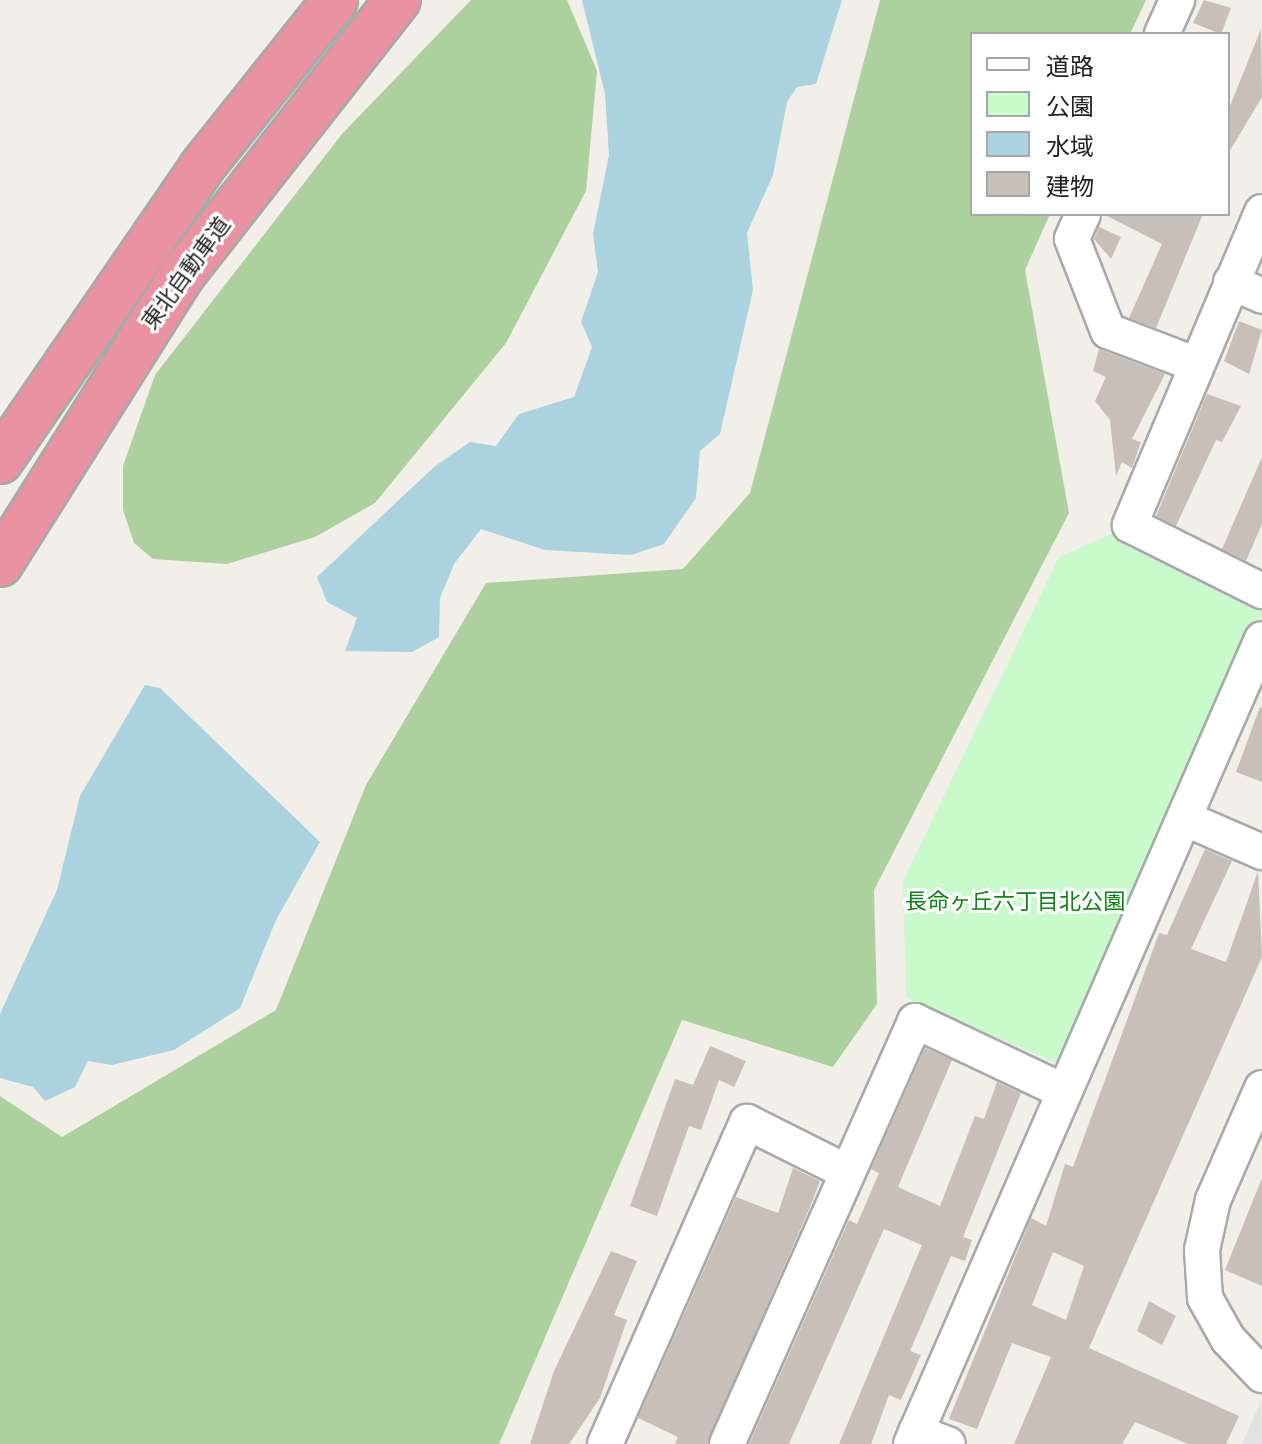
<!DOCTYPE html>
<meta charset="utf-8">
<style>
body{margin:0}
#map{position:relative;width:1262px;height:1444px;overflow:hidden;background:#f2efe9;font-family:"PT Sans Narrow","Noto Sans JP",sans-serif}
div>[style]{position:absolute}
.forest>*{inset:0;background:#add19e}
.park>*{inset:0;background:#c8facc}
.parking>*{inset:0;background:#e2e2e2}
.water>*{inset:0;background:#aad3df}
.building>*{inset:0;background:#c7bfb8}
.roads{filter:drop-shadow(2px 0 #a9a9a9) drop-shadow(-2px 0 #a9a9a9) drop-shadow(0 2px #a9a9a9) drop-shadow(0 -2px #a9a9a9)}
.minor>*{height:34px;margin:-17px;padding:0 17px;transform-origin:17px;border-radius:17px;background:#fff}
.highway>*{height:44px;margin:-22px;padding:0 22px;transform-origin:22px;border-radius:22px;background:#e892a2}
span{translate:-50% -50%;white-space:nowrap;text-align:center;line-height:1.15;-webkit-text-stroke:6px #fff;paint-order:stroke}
.street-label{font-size:22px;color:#222}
.park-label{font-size:22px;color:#0c8416}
.legend{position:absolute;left:970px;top:32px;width:260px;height:184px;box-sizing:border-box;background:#fff;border:2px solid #a7a7a7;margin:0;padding:10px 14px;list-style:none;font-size:24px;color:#222}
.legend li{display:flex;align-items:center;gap:16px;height:40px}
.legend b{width:40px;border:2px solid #a7a7a7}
</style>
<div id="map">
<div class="forest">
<i style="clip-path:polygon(471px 0,567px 0,597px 71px,586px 191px,506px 343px,375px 503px,315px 537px,227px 564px,153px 559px,134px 543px,123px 510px,123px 466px,155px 375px,342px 134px)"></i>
<i style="clip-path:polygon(880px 0,1146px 0,1130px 34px,972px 34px,972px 214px,1050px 214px,1025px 270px,1069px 513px,874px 890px,877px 1004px,833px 1067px,682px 1020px,499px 1444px,0 1444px,0 1096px,62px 1137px,276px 1010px,366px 785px,486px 583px,683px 569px,750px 493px)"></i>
</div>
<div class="park">
<i style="clip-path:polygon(1114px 533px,1262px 606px,1262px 614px,1061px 1065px,906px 998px,903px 881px,1059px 557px)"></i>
</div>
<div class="parking">
<i style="clip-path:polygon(1261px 1401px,1262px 1444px,1242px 1444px)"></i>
</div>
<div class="water">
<i style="clip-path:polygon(582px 0,842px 0,816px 84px,797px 87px,787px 102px,773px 175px,747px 233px,753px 290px,720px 434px,700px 451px,696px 498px,664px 544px,631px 555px,545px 550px,481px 529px,454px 564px,440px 598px,439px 637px,412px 652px,345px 651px,357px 618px,327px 602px,317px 577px,434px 467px,470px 442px,496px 446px,519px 414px,574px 397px,592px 347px,581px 322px,598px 272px,593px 234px,609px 155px,605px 94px)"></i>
<i style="clip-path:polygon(145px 685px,160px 688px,320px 842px,276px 920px,240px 1008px,174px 1050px,112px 1065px,88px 1061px,75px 1087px,45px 1101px,33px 1087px,0 1078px,0 1014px,57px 890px,80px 796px)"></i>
</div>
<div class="building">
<i style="clip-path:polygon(1204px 0,1231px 8px,1221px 34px,1193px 23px)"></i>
<i style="clip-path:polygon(1261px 29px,1262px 97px,1228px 154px,1228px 111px)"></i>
<i style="clip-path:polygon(1103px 214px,1203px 214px,1156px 328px,1129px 318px,1162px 244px)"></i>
<i style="clip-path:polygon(1099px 227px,1121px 237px,1111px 259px,1094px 239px)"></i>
<i style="clip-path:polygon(1239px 321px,1262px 330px,1249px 374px,1224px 361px)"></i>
<i style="clip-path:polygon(1099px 349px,1165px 374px,1132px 439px,1141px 442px,1132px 468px,1122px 462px,1116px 476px,1110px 420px,1095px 401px,1106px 377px,1093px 371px)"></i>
<i style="clip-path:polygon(1207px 394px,1241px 406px,1222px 442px,1216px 440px,1176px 526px,1156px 516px)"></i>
<i style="clip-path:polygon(1262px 457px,1262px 524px,1246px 561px,1222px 549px)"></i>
<i style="clip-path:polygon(1260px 707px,1262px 708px,1262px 782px,1236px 772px)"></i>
<i style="clip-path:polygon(evenodd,1205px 849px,1232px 861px,1191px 949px,1226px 962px,1258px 871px,1262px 957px,1089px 1348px,1239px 1416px,1226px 1444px,1188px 1444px,1135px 1422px,1122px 1444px,1014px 1444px,1051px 1357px,1012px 1343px,977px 1429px,949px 1419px,1031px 1218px,1046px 1226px,1065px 1164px,1073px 1167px,1159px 933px,1167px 935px,1205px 849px,1053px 1252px,1084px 1266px,1066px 1320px,1032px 1305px,1053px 1252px)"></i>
<i style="clip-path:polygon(710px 1046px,746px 1061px,734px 1087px,719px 1080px,701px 1130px,689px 1126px,657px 1216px,630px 1206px,675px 1079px,693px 1085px)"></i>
<i style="clip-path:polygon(925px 1048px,952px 1060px,898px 1187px,940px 1206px,975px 1116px,984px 1119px,997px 1082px,1021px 1093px,963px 1237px,972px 1240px,965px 1261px,951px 1256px,910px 1351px,921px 1355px,901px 1400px,889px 1395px,871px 1444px,839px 1444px,922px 1245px,884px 1229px,789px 1444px,749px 1444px,849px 1220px,857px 1224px,879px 1173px,871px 1169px)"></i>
<i style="clip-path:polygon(793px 1168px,820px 1181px,810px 1207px,707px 1444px,675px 1444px,678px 1437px,638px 1418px,736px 1197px,778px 1213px)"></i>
<i style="clip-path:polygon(1262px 1178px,1262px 1286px,1225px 1270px)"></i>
<i style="clip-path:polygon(611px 1251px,637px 1261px,614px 1315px,627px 1320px,600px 1398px,569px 1444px,530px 1444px,554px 1371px)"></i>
<i style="clip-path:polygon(1149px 1301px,1176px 1316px,1162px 1345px,1137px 1331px)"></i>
</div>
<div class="roads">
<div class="minor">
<i style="left:1162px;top:34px;width:37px;rotate:-66deg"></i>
<i style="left:1262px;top:212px;width:340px;rotate:112.9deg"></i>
<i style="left:1130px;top:525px;width:148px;rotate:26.6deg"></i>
<i style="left:1083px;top:214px;width:27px;rotate:114deg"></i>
<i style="left:1072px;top:239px;width:99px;rotate:68.6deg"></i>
<i style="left:1108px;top:331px;width:93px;rotate:20.8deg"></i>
<i style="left:1231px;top:282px;width:34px;rotate:24deg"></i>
<i style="left:1186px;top:819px;width:83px;rotate:23.5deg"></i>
<i style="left:1262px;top:1088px;width:122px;rotate:113.6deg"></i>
<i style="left:1213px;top:1200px;width:51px;rotate:102.4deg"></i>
<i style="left:1202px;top:1250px;width:48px;rotate:86.4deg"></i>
<i style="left:1205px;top:1298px;width:47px;rotate:60.7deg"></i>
<i style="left:1228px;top:1339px;width:50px;rotate:46.6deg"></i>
<i style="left:916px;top:1432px;width:34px;rotate:21deg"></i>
<i style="left:605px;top:1444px;width:352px;rotate:-66.2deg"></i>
<i style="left:747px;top:1122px;width:107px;rotate:26.6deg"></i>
<i style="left:727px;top:1444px;width:463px;rotate:-66deg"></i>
<i style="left:915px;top:1021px;width:164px;rotate:25.3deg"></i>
<i style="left:911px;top:1444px;width:878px;rotate:-66.44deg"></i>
</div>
<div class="highway">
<i style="left:0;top:461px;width:355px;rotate:-55.5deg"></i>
<i style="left:201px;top:168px;width:215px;rotate:-51.4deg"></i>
<i style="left:0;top:564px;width:342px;rotate:-57.8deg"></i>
<i style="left:182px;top:275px;width:350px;rotate:-51.9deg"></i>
</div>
</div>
<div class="street-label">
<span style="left:186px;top:273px;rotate:-54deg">東北自動車道</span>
</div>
<div class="park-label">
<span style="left:1015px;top:902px">長命ヶ丘六丁目北公園</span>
</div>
<ul class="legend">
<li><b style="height:10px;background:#fff"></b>道路</li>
<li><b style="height:22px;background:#c8facc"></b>公園</li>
<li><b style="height:22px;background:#aad3df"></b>水域</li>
<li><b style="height:22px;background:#c7bfb8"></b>建物</li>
</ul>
</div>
